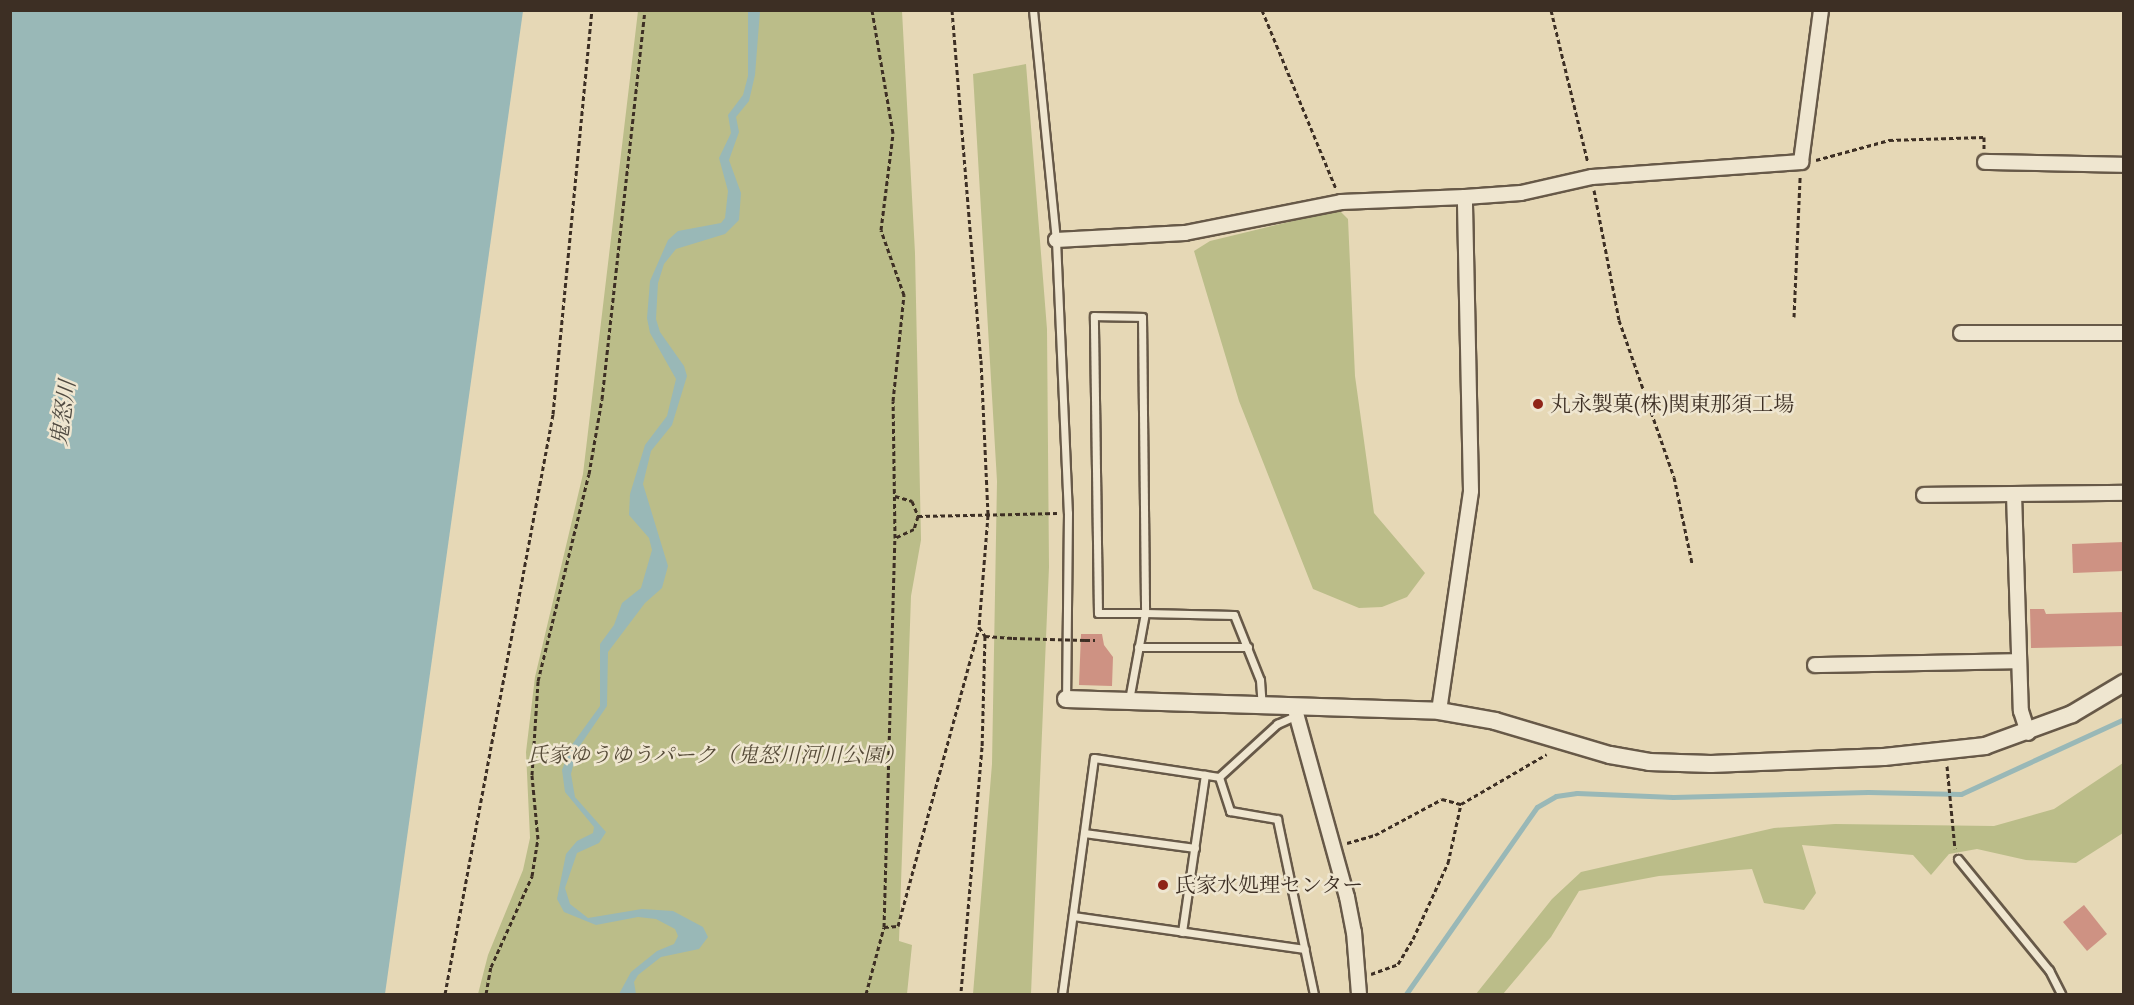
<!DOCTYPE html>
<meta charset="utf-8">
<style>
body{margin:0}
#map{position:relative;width:2134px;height:1005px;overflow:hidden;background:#e6d8b6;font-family:"EB Garamond","Noto Serif JP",serif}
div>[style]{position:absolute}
.green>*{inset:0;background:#bbbd89}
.water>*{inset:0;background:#99b8b7}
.stream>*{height:5px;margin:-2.5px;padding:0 2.5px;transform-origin:2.5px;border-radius:2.5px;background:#99b8b7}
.building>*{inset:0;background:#ce9283}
.path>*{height:3px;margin-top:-1.5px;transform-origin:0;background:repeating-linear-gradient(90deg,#3d2f24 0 4.5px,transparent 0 7.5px)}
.roads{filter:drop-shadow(2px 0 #675948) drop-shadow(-2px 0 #675948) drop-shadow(0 2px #675948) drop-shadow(0 -2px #675948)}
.service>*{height:7px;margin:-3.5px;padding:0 3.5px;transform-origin:3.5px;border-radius:3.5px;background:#efe6d0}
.minor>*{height:14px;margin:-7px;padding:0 7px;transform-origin:7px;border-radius:7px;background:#efe6d0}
.tertiary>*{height:16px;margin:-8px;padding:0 8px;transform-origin:8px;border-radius:8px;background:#efe6d0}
.path-bridge>*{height:3px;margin-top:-1.5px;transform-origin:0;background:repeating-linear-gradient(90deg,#3d2f24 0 4.5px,transparent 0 7.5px)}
.dots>*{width:16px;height:16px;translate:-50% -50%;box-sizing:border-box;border:3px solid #efe6d0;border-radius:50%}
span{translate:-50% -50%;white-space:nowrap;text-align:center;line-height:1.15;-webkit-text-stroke:5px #efe6d0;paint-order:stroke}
.poi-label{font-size:21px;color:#3d2f24}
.left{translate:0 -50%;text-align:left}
.park-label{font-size:21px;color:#564b38;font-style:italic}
.water-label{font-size:22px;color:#4f4a41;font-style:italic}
.frame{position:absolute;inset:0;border:12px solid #3d2f24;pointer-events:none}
</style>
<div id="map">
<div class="green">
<i style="clip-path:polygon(638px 11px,902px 11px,915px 253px,921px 540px,911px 596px,899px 941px,912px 945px,907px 994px,478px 994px,488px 955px,523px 870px,530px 838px,526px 752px,535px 677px,583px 474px)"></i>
<i style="clip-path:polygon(1026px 64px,1047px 329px,1049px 567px,1031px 994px,973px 994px,992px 764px,997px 481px,973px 74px)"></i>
<i style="clip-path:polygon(1339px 210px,1348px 219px,1355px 376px,1374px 513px,1425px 573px,1407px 597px,1382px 607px,1359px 608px,1313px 589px,1239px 401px,1194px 251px,1210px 241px)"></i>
<i style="clip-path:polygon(2123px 763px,2123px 833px,2076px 863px,2026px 860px,1977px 849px,1949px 854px,1931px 875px,1913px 855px,1802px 845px,1816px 893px,1804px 910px,1764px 903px,1752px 869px,1659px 876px,1579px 891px,1551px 937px,1503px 994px,1476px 994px,1552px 899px,1581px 872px,1774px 828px,1835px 824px,1994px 826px,2054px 809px)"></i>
</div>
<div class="water">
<i style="clip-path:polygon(10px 11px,523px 11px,385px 994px,11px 994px)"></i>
<i style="clip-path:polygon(748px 11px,760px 11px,755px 75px,749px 101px,736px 117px,739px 132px,729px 160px,741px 193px,739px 220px,725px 234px,676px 249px,664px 264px,658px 283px,656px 319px,660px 332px,684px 366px,687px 376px,672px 425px,651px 451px,643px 484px,668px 566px,662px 588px,645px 603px,608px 652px,607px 706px,577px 750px,571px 774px,575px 797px,606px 832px,599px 843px,577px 853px,565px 888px,570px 904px,588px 918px,642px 909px,673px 911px,703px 927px,708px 937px,699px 949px,661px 957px,638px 975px,634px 982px,636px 994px,619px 994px,631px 972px,657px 951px,674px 944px,678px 936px,675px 929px,656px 919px,638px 917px,596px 925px,564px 912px,557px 899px,566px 854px,577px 841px,593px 833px,594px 827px,565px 792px,562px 770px,571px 746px,600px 706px,600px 644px,614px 625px,622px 603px,641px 588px,652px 550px,649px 538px,629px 515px,630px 494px,645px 445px,667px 416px,676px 379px,650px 333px,647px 318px,650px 281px,668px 240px,678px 231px,721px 223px,725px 218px,728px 191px,719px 158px,731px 133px,728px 115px,743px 95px,748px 76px)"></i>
</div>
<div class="stream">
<i style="left:1406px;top:994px;width:228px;rotate:-55deg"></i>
<i style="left:1537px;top:807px;width:22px;rotate:-30deg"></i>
<i style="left:1556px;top:796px;width:21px;rotate:-8deg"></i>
<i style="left:1577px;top:793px;width:96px;rotate:2.4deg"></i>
<i style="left:1673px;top:797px;width:195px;rotate:-1.5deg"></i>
<i style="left:1868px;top:792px;width:93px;rotate:1.2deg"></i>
<i style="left:1961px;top:794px;width:179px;rotate:-24.7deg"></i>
</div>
<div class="building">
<i style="clip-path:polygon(2124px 542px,2124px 571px,2073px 573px,2072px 544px)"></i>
<i style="clip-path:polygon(2030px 609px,2044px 609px,2046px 614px,2124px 612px,2124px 646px,2031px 648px)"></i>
<i style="clip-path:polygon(1081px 634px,1102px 634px,1104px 645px,1113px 657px,1112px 686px,1079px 685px)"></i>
<i style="clip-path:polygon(2084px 905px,2107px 934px,2087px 951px,2063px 922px)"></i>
</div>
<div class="path">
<i style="left:952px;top:10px;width:351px;rotate:85.3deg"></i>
<i style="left:981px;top:360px;width:155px;rotate:87.4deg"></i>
<i style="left:988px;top:515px;width:112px;rotate:94.6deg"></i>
<i style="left:979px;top:627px;width:11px;rotate:56deg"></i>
<i style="left:985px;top:636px;width:111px;rotate:91.5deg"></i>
<i style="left:982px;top:747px;width:248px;rotate:94.9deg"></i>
<i style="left:1262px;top:10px;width:194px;rotate:67.5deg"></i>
<i style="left:1551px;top:10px;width:157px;rotate:76.4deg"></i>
<i style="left:1816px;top:160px;width:76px;rotate:-15.3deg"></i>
<i style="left:1889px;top:140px;width:95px;rotate:-1.8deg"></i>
<i style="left:1984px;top:137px;width:12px;rotate:90deg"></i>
<i style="left:1594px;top:190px;width:132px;rotate:79.1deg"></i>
<i style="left:1619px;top:320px;width:166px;rotate:70.7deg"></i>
<i style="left:1674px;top:477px;width:88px;rotate:78.2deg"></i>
<i style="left:1794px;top:317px;width:140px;rotate:-87.5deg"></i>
<i style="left:895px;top:496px;width:18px;rotate:16deg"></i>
<i style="left:912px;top:501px;width:16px;rotate:68deg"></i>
<i style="left:918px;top:516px;width:14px;rotate:107deg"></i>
<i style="left:914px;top:529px;width:21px;rotate:155deg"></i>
<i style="left:918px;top:516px;width:139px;rotate:-1.2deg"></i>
<i style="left:985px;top:636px;width:28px;rotate:4deg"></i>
<i style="left:1085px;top:640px;width:10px"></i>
<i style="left:1947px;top:766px;width:83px;rotate:84.5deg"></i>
<i style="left:1347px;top:843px;width:29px;rotate:-16deg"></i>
<i style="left:1375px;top:835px;width:76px;rotate:-28.2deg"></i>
<i style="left:1442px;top:799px;width:20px;rotate:15deg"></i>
<i style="left:1461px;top:804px;width:99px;rotate:-30.2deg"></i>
<i style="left:884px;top:927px;width:14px;rotate:-4deg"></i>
<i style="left:898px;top:926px;width:310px;rotate:-74.8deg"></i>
<i style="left:1371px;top:974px;width:29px;rotate:-20deg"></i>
<i style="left:1398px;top:964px;width:29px;rotate:-59deg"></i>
<i style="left:1413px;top:939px;width:84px;rotate:-65.3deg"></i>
<i style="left:1448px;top:863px;width:60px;rotate:-77.6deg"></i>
<i style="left:445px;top:994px;width:590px;rotate:-79.45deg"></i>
<i style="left:553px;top:414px;width:406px;rotate:-84.5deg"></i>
<i style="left:486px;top:994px;width:27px;rotate:-80deg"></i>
<i style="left:491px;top:967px;width:100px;rotate:-65.7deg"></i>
<i style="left:532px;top:876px;width:37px;rotate:-81deg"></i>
<i style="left:538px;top:839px;width:64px;rotate:-95.4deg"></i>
<i style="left:532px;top:775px;width:94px;rotate:-86.3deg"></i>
<i style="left:538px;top:681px;width:213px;rotate:-76.2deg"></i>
<i style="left:589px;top:474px;width:76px;rotate:-80.2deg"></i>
<i style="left:602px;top:399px;width:391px;rotate:-83.7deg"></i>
<i style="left:866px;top:994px;width:69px;rotate:-75deg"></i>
<i style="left:884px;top:927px;width:389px;rotate:-88.4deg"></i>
<i style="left:895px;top:538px;width:137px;rotate:-90.8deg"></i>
<i style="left:893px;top:401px;width:107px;rotate:-84.1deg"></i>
<i style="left:904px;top:295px;width:69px;rotate:-109.5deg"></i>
<i style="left:881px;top:230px;width:98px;rotate:-82.9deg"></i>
<i style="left:893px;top:133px;width:125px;rotate:-99.7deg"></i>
</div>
<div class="roads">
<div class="service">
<i style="left:1033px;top:10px;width:231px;rotate:84.3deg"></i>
<i style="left:1056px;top:240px;width:273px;rotate:87.5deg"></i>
<i style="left:1068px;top:513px;width:186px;rotate:90.6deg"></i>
<i style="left:1138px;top:647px;width:110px"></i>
<i style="left:1129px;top:700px;width:88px;rotate:-79.6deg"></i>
<i style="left:1145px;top:613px;width:47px;rotate:180deg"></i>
<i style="left:1098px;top:613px;width:297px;rotate:-90.8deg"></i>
<i style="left:1094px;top:316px;width:48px;rotate:1.2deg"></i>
<i style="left:1142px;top:317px;width:296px;rotate:89.4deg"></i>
<i style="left:1145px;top:613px;width:89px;rotate:1.3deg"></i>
<i style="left:1234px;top:615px;width:70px;rotate:68.2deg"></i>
<i style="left:1260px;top:680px;width:26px;rotate:86deg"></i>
<i style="left:1219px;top:777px;width:36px;rotate:72deg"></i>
<i style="left:1230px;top:811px;width:48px;rotate:9.7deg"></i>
<i style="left:1277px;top:819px;width:179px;rotate:78.1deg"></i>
<i style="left:1084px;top:833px;width:112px;rotate:7.7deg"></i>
<i style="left:1958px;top:859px;width:144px;rotate:50.7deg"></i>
<i style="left:2049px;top:970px;width:27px;rotate:63deg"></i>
<i style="left:1073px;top:916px;width:234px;rotate:8.1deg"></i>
<i style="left:1182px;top:932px;width:159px;rotate:-81.7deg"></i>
<i style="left:1062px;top:994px;width:238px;rotate:-82.3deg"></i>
<i style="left:1094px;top:758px;width:126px;rotate:8.6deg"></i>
<i style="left:1219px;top:777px;width:79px;rotate:-42.4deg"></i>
<i style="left:1277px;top:724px;width:20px;rotate:-24deg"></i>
</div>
<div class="minor">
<i style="left:1985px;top:162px;width:139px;rotate:1.2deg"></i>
<i style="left:1056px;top:240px;width:129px;rotate:-3.1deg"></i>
<i style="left:1185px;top:233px;width:159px;rotate:-11.2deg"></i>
<i style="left:1341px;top:202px;width:124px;rotate:-2.3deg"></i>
<i style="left:1961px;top:333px;width:163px"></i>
<i style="left:2014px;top:494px;width:217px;rotate:88.2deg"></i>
<i style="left:2021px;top:711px;width:23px;rotate:72deg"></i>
<i style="left:1924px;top:495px;width:200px;rotate:-0.6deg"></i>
<i style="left:1815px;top:665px;width:204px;rotate:-1.1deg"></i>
<i style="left:1294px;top:706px;width:198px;rotate:74.5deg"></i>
<i style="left:1347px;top:897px;width:36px;rotate:79deg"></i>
<i style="left:1354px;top:932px;width:62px;rotate:85.4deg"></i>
<i style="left:1439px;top:711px;width:222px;rotate:-81.7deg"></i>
<i style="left:1471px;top:491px;width:294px;rotate:-91.2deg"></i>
<i style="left:1465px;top:197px;width:56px;rotate:-4.1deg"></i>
<i style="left:1521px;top:193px;width:73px;rotate:-12.7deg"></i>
<i style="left:1592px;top:177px;width:210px;rotate:-4.1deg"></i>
<i style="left:1801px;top:162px;width:153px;rotate:-82.5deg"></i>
</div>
<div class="tertiary">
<i style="left:1066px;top:699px;width:373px;rotate:1.8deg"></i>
<i style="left:1439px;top:711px;width:57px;rotate:10.1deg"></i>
<i style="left:1495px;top:721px;width:120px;rotate:16.5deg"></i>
<i style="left:1610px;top:755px;width:40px;rotate:10deg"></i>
<i style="left:1649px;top:762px;width:62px;rotate:1.8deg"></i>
<i style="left:1711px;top:764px;width:173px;rotate:-2.3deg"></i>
<i style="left:1884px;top:757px;width:102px;rotate:-6.2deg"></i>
<i style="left:1985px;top:746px;width:93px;rotate:-20.2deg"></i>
<i style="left:2072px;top:714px;width:61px;rotate:-30.8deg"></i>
</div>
</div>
<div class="path-bridge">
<i style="left:1013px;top:638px;width:72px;rotate:1.6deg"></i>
</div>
<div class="dots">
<i style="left:1538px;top:404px;background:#8f2418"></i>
<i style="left:1163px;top:885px;background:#8f2418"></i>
</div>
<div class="poi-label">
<span class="left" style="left:1550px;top:404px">丸永製菓(株)関東那須工場</span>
<span class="left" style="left:1175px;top:885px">氏家水処理センター</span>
</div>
<div class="park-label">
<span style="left:716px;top:755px">氏家ゆうゆうパーク（鬼怒川河川公園）</span>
</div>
<div class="water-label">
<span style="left:63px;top:413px;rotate:-82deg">鬼怒川</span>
</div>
<div class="frame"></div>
</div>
